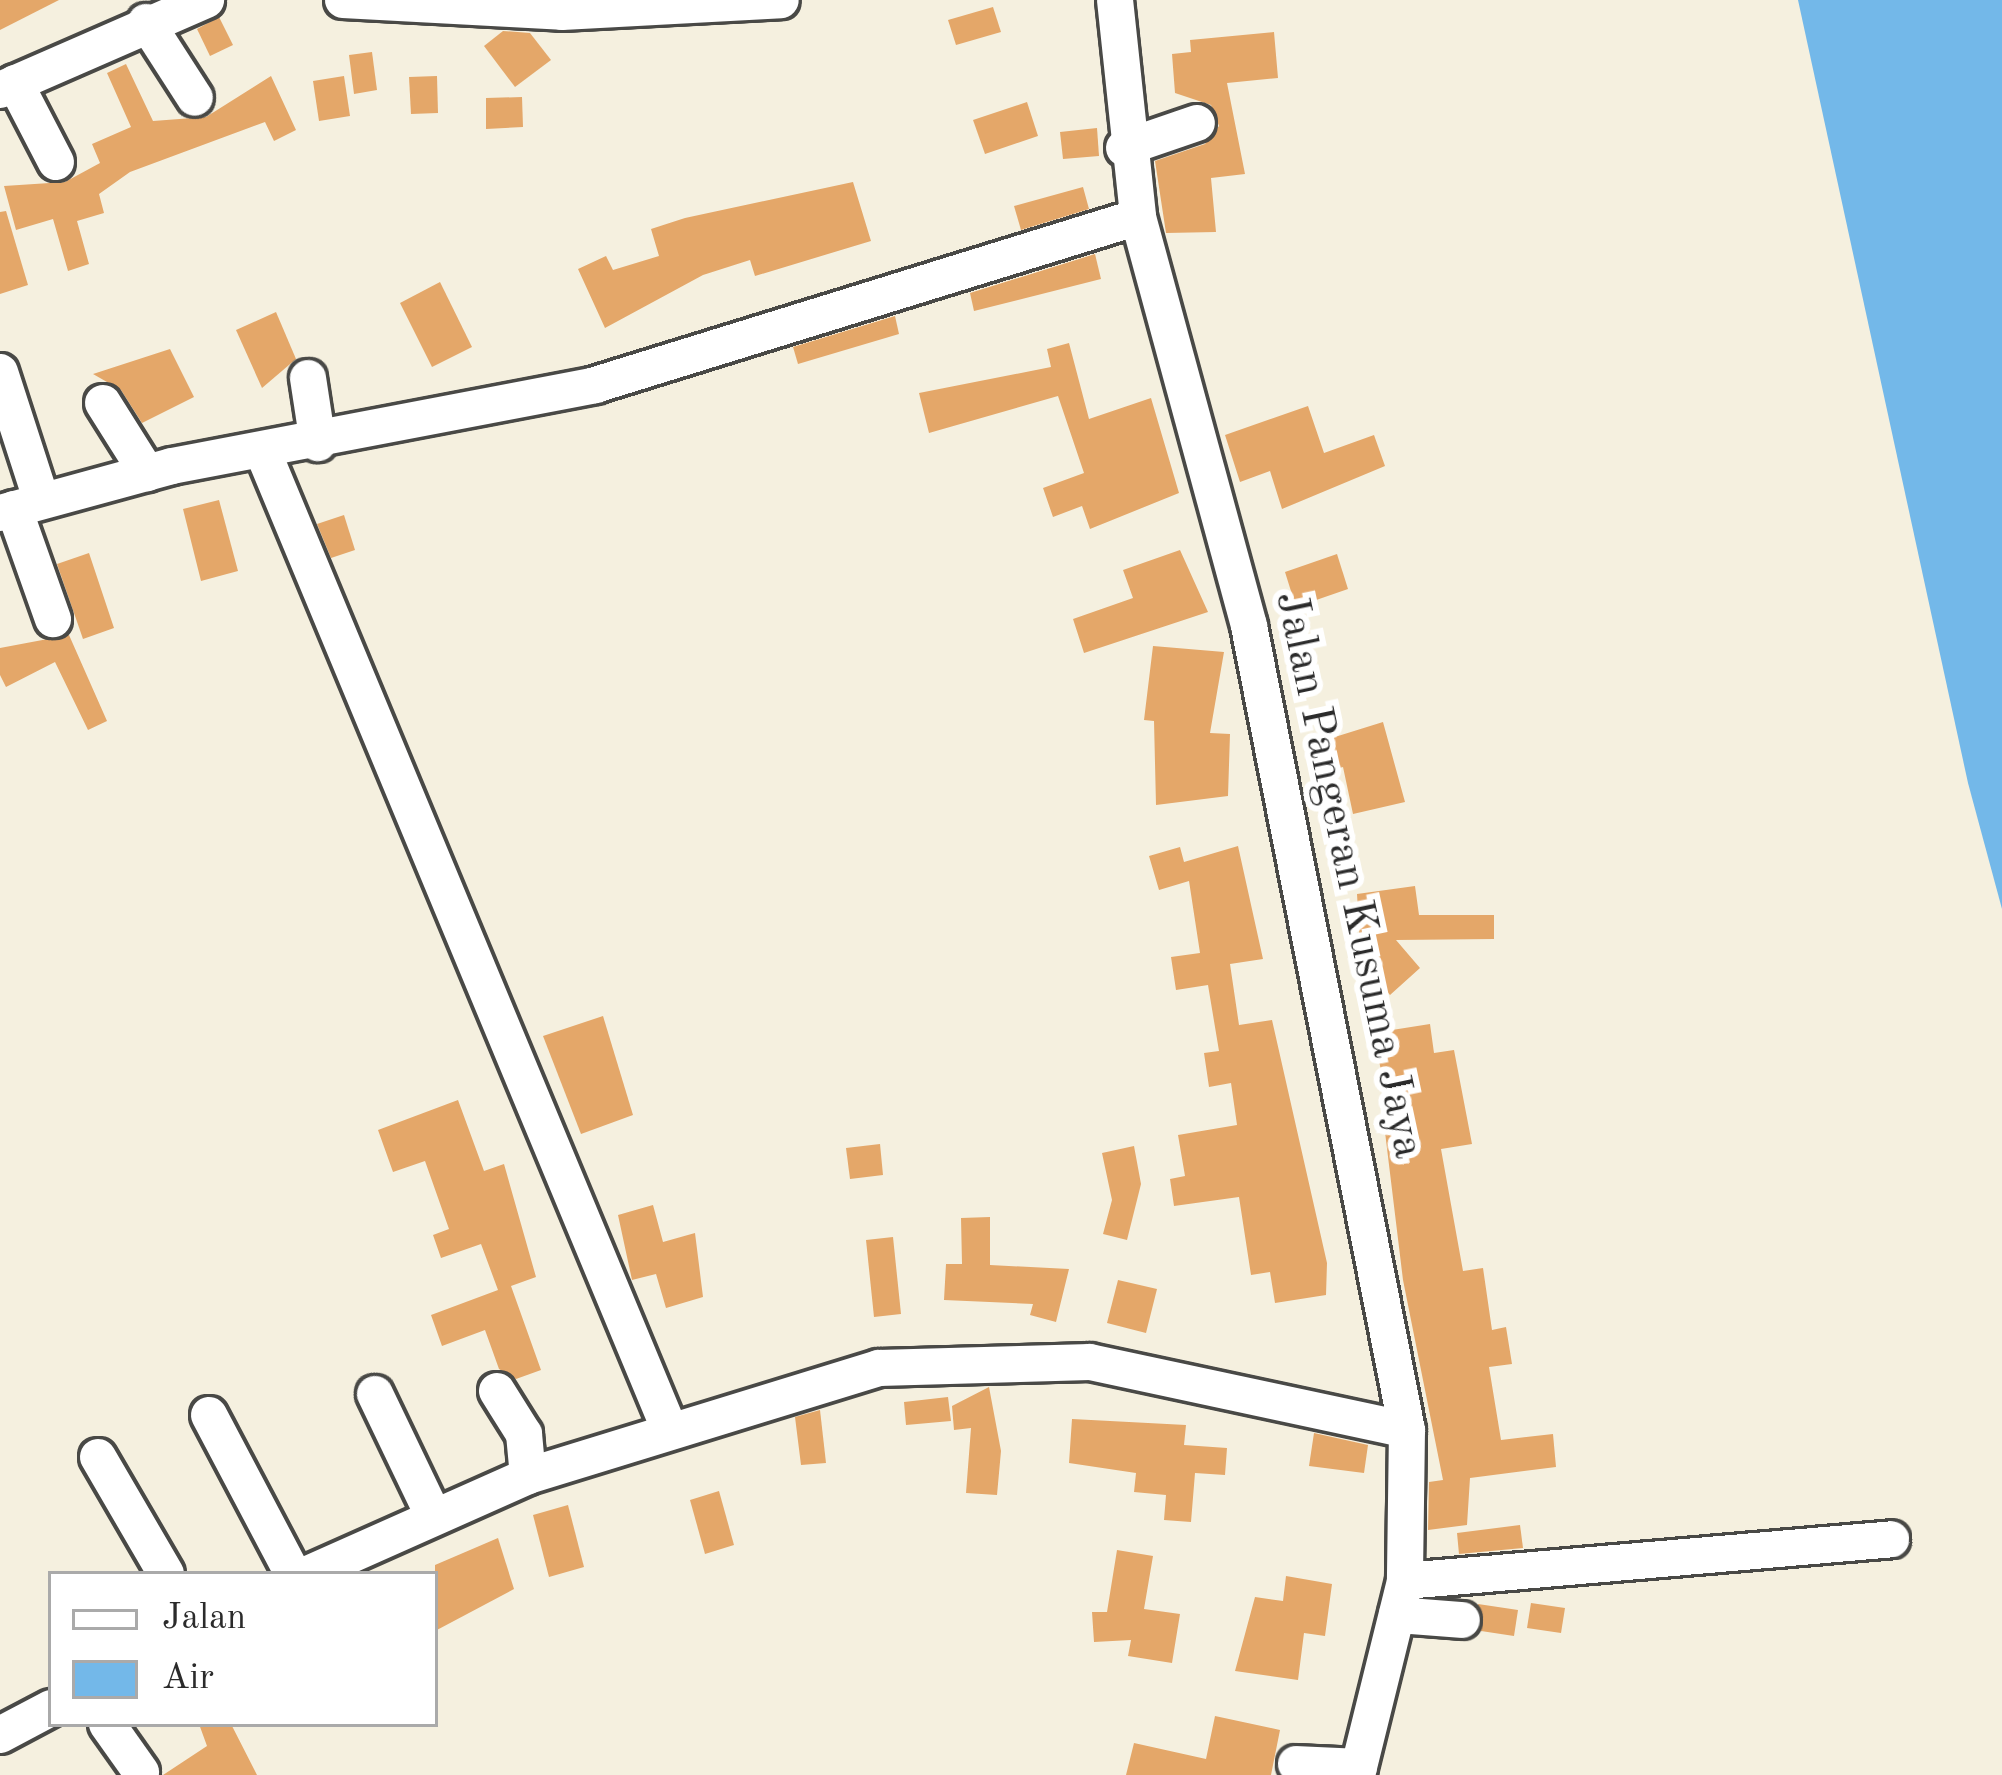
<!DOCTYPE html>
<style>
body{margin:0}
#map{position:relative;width:2002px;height:1775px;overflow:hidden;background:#f5f0df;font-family:"Old Standard TT",serif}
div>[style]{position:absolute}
.water>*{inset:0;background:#73b8e9}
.building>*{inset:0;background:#e4a769}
.roads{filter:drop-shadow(3px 0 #494946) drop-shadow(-3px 0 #494946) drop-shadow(0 3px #494946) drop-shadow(0 -3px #494946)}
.minor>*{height:36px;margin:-18px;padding:0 18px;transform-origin:18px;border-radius:18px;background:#fff}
span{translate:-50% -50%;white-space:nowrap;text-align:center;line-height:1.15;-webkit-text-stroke:12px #fff;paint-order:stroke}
.street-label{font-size:45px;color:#2b2b2b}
.legend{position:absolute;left:48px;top:1571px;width:390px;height:156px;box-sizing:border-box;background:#fff;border:3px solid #aaa;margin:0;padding:15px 21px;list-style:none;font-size:36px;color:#2b2b2b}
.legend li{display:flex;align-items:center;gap:24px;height:60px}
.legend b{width:60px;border:3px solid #aaa}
</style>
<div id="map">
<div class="water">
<i style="clip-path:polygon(1798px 0,2002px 0,2002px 909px,1968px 783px)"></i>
</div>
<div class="building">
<i style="clip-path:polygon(0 0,59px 0,0 30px)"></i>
<i style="clip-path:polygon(993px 7px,1001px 32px,956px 45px,948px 20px)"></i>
<i style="clip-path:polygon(219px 17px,233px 45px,210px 56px,197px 29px)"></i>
<i style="clip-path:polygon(503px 31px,530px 33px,551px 60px,515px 87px,484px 46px)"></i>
<i style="clip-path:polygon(1274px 32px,1278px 78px,1227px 83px,1245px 174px,1211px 178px,1216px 232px,1166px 233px,1155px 161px,1205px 144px,1219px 126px,1211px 105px,1175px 93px,1172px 54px,1191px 52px,1190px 40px)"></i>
<i style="clip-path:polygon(372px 52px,377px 90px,354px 94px,349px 55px)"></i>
<i style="clip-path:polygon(126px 64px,153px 121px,206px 117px,271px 76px,296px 130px,274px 141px,265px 122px,130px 172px,99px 194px,104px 213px,77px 221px,89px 264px,68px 271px,53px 219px,16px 230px,4px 186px,65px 182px,100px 163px,92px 144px,131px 127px,107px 73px)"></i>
<i style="clip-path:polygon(344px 76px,350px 116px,319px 121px,313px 81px)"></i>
<i style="clip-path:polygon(437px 76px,438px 113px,411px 114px,409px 77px)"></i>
<i style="clip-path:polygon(522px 97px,523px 127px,486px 129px,486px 98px)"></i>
<i style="clip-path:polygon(1027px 102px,1038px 136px,985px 154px,973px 120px)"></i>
<i style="clip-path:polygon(1097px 128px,1099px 156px,1063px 159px,1060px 132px)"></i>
<i style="clip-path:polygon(853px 182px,871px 241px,755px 276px,750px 260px,703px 275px,605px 328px,578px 269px,606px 256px,613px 270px,659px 256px,651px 229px,685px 218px)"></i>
<i style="clip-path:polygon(1083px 187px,1089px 209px,1021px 230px,1014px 206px)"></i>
<i style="clip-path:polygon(6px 211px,28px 285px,0 294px,0 212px)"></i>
<i style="clip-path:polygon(1095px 254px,1101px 279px,974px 311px,970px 293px)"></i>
<i style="clip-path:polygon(440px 282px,472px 347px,432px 367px,400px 303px)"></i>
<i style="clip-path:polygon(276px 312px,296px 359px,262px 388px,236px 330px)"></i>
<i style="clip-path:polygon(895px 316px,899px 334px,798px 364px,793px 347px)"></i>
<i style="clip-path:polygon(1069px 343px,1089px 419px,1151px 398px,1179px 493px,1090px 529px,1082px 506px,1053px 517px,1043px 488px,1084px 473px,1058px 396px,929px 433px,919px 393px,1051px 367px,1047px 349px)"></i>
<i style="clip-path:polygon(170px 349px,194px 397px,142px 423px,121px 390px,93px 374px)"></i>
<i style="clip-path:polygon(1308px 406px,1324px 453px,1374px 435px,1385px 466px,1282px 509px,1270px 471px,1240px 482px,1225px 435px)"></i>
<i style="clip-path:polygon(219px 500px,238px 571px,201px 581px,183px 509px)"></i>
<i style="clip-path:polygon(344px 515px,355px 550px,331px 558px,317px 524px)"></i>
<i style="clip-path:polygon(1180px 550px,1208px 612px,1084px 653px,1073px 619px,1133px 598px,1123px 570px)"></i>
<i style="clip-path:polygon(89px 553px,114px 628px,83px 639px,57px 564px)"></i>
<i style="clip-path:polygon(1337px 554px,1348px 589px,1296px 607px,1285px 572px)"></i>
<i style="clip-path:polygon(69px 635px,107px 721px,88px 730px,55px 662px,6px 687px,0 675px,0 648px)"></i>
<i style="clip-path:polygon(1153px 646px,1224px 652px,1210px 733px,1230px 734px,1228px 796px,1156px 805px,1154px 721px,1144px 720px)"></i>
<i style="clip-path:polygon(1383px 722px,1405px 802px,1353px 814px,1343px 767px,1331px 771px,1322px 741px)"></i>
<i style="clip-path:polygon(1238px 846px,1263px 959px,1230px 964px,1239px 1025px,1272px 1020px,1327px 1263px,1326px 1295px,1275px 1303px,1270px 1272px,1251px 1275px,1239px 1197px,1174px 1206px,1170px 1179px,1185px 1176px,1178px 1135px,1237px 1125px,1231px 1083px,1209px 1087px,1204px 1053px,1219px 1051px,1208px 985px,1176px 990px,1171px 957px,1200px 953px,1189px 881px,1159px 890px,1149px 856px,1180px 847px,1184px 862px)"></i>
<i style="clip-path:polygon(1415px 886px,1419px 915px,1494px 915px,1494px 939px,1396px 940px,1420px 968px,1390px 995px,1361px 963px,1357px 894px)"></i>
<i style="clip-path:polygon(603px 1016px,633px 1115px,581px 1134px,543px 1036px)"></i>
<i style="clip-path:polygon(1430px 1024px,1434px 1053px,1454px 1050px,1472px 1144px,1441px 1149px,1463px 1271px,1483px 1268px,1492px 1330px,1506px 1327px,1512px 1364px,1489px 1367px,1501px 1440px,1553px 1434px,1556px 1467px,1470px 1478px,1467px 1525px,1428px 1530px,1429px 1482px,1443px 1480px,1403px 1280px,1385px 1132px,1394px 1131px,1373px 1033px)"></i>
<i style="clip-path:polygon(458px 1100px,484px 1171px,504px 1164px,536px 1277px,511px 1286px,541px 1370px,516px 1379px,499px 1369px,485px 1330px,442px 1346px,431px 1315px,498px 1290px,481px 1244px,441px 1258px,433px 1235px,449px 1229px,425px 1161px,393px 1172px,378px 1130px)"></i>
<i style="clip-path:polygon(880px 1144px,883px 1175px,850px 1179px,846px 1148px)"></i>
<i style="clip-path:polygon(1134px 1146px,1141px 1184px,1127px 1240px,1103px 1234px,1112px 1200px,1102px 1153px)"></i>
<i style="clip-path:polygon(653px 1205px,663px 1242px,695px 1233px,703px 1297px,666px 1308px,656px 1274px,632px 1280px,618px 1215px)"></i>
<i style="clip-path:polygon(990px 1217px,990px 1265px,1069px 1269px,1056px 1322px,1030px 1315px,1033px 1304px,944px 1300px,946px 1264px,962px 1264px,961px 1218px)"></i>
<i style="clip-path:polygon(893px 1237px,901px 1314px,874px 1317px,866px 1240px)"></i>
<i style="clip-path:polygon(1118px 1280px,1157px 1289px,1146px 1333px,1107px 1323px)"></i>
<i style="clip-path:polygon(989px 1387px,1001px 1451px,997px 1495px,966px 1493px,971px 1428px,954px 1430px,952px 1406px)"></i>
<i style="clip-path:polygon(948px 1397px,951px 1421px,906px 1425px,904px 1402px)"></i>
<i style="clip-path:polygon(820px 1410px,826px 1463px,801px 1465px,795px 1417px)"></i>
<i style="clip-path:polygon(1072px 1419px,1186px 1425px,1184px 1445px,1227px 1448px,1225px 1475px,1195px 1473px,1191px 1522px,1164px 1520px,1166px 1495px,1134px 1492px,1136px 1473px,1069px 1463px)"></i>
<i style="clip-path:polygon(1314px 1433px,1368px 1445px,1364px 1473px,1309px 1466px)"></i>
<i style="clip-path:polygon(719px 1491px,734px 1545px,705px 1554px,690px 1500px)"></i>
<i style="clip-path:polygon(568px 1505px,584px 1567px,549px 1577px,533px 1515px)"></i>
<i style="clip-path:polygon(1520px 1525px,1523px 1548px,1459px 1554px,1457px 1533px)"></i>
<i style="clip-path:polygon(498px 1538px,514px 1589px,435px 1631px,435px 1565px)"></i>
<i style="clip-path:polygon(1117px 1550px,1153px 1556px,1144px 1609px,1180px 1614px,1172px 1663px,1128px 1656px,1131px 1640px,1094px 1642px,1092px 1612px,1107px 1612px)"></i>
<i style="clip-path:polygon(1286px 1576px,1332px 1584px,1325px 1636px,1304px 1633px,1298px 1680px,1235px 1671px,1255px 1597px,1283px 1601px)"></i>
<i style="clip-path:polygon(1531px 1603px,1565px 1608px,1561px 1633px,1527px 1628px)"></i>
<i style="clip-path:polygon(1478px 1604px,1518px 1610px,1514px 1636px,1481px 1631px)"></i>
<i style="clip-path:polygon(1215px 1716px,1280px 1730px,1271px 1775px,1126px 1775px,1134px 1743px,1206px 1759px)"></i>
<i style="clip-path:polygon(199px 1724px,231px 1724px,257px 1775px,163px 1775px,207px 1746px)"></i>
</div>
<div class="roads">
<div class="minor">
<i style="left:343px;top:0;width:219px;rotate:3.1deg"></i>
<i style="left:562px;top:12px;width:219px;rotate:-3.1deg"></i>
<i style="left:1115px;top:0;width:218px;rotate:83.9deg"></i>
<i style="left:1138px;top:217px;width:424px;rotate:74.8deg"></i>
<i style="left:1249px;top:626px;width:819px;rotate:78.88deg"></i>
<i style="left:1407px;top:1430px;width:151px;rotate:90.8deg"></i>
<i style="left:1405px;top:1581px;width:200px;rotate:103.9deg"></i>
<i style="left:146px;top:22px;width:90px;rotate:57.2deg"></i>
<i style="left:15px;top:83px;width:89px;rotate:62.6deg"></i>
<i style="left:0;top:90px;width:225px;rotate:-23.6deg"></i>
<i style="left:1124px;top:148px;width:77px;rotate:-18.9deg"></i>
<i style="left:0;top:372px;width:133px;rotate:72.1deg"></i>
<i style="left:308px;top:378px;width:66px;rotate:81.3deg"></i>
<i style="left:103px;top:403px;width:83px;rotate:57.8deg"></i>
<i style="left:263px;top:452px;width:1055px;rotate:67.42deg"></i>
<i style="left:14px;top:509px;width:117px;rotate:70.5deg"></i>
<i style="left:0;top:513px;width:178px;rotate:-15.3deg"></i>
<i style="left:172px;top:466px;width:431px;rotate:-10.8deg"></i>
<i style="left:595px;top:385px;width:568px;rotate:-17.19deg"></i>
<i style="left:497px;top:1391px;width:51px;rotate:57.9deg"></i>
<i style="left:524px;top:1434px;width:42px;rotate:84.6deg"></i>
<i style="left:375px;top:1394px;width:134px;rotate:64.4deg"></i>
<i style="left:209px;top:1415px;width:180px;rotate:62.2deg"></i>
<i style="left:98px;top:1457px;width:135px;rotate:59.8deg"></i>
<i style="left:308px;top:1574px;width:241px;rotate:-24deg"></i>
<i style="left:528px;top:1476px;width:367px;rotate:-17.1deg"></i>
<i style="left:879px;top:1368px;width:211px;rotate:-1.6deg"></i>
<i style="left:1090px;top:1362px;width:324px;rotate:12.1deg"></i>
<i style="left:1405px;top:1581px;width:488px;rotate:-4.9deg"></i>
<i style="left:1397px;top:1615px;width:65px;rotate:4.4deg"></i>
<i style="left:107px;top:1724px;width:59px;rotate:54.7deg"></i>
<i style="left:0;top:1735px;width:58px;rotate:-27.9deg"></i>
<i style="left:1296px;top:1764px;width:63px;rotate:2.7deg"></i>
</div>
</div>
<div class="street-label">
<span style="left:1348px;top:875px;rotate:78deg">Jalan Pangeran Kusuma Jaya</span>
</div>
<ul class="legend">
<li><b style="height:15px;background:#fff"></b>Jalan</li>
<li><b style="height:33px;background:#73b8e9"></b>Air</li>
</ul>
</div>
